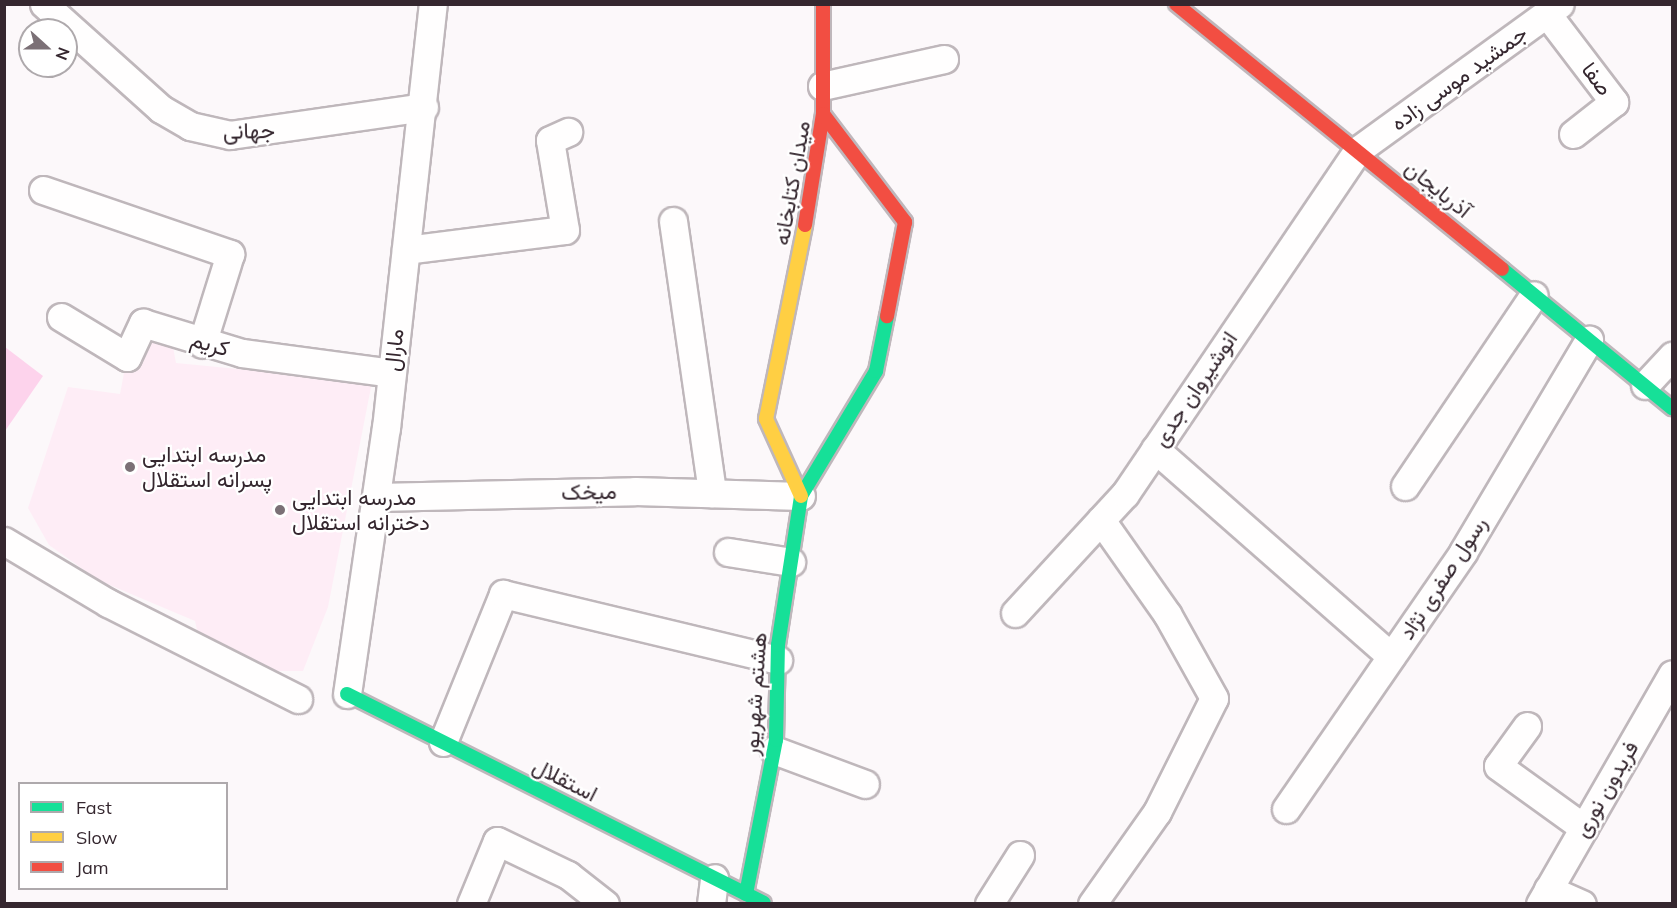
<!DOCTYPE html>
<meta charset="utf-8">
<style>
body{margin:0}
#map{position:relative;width:1677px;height:908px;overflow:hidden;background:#fcf8fa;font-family:Mulish,Vazirmatn,sans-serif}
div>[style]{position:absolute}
.built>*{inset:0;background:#feedf6}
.green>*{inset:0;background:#fdd3ec}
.roads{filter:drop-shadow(2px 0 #bfb7bb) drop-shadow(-2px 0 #bfb7bb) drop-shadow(0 2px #bfb7bb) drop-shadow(0 -2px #bfb7bb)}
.street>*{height:27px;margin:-13.5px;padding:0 13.5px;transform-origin:13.5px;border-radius:13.5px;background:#fffefe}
.fast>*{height:14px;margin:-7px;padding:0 7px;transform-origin:7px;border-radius:7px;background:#16e098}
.slow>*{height:14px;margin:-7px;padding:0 7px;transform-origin:7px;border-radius:7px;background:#ffcf43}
.jam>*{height:14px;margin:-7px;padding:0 7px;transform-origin:7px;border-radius:7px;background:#f24e42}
.dots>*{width:16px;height:16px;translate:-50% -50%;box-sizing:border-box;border:3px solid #fff;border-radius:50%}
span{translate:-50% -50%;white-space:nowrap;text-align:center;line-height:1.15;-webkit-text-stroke:4.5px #fff;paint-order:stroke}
.street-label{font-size:22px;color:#35272f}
.poi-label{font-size:22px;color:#35272f}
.left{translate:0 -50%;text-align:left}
.frame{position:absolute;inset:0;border:6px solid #35272f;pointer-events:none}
.legend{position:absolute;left:18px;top:782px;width:210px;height:108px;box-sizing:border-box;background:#fff;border:2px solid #aea9ac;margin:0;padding:8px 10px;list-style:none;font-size:18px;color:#35272f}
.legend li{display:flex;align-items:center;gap:12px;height:30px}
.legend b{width:30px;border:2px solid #aea9ac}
.north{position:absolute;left:18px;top:18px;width:60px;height:60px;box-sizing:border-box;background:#fff;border:2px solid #aea9ac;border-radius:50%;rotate:111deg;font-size:16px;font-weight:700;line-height:24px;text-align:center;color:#35272f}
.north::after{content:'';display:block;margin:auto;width:21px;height:27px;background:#7b7076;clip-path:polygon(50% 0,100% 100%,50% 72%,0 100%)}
</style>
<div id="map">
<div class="built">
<i style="clip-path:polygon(131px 336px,173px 347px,176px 363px,372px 382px,328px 607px,303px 671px,265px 671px,198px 634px,195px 621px,98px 580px,49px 545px,28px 508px,68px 387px,120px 394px)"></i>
</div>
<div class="green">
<i style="clip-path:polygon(5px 347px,43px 376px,5px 431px)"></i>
</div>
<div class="roads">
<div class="street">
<i style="left:44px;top:4px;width:157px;rotate:41.9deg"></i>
<i style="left:161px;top:109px;width:34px;rotate:30deg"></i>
<i style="left:190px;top:126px;width:41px;rotate:12.7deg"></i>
<i style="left:230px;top:135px;width:196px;rotate:-8.2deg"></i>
<i style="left:1547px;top:14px;width:111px;rotate:52.7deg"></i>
<i style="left:1614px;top:102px;width:52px;rotate:142deg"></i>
<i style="left:822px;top:86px;width:125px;rotate:-12.5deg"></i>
<i style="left:43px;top:190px;width:198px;rotate:18.9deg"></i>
<i style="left:230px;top:254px;width:94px;rotate:107.3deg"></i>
<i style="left:673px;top:221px;width:275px;rotate:81.8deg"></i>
<i style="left:406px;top:250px;width:160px;rotate:-7.2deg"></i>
<i style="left:565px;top:230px;width:91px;rotate:-99.5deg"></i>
<i style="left:550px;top:140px;width:20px;rotate:-24deg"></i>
<i style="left:61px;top:317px;width:77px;rotate:31.2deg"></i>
<i style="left:127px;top:357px;width:38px;rotate:-65deg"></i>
<i style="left:143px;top:323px;width:103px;rotate:16.9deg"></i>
<i style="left:242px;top:353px;width:151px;rotate:7.6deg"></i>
<i style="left:1645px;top:385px;width:40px;rotate:-47deg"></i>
<i style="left:1155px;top:449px;width:314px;rotate:41.3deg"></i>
<i style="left:1405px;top:486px;width:230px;rotate:-56deg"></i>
<i style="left:377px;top:497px;width:258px;rotate:-1.3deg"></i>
<i style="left:635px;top:491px;width:166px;rotate:1.7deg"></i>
<i style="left:4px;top:541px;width:121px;rotate:30.8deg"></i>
<i style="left:108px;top:603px;width:213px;rotate:26.8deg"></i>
<i style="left:728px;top:552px;width:64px;rotate:9deg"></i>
<i style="left:1015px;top:613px;width:162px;rotate:-47.3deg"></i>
<i style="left:1125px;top:494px;width:415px;rotate:-55.9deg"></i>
<i style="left:1358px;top:150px;width:249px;rotate:-35.9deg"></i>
<i style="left:347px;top:694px;width:269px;rotate:-81.7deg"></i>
<i style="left:386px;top:428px;width:427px;rotate:-83.7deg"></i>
<i style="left:1527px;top:726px;width:49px;rotate:125.9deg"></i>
<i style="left:1498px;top:766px;width:106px;rotate:35.8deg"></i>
<i style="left:443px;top:742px;width:160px;rotate:-67.9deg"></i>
<i style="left:503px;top:594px;width:283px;rotate:13.5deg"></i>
<i style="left:774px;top:750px;width:97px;rotate:20.5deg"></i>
<i style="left:1286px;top:809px;width:312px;rotate:-55.4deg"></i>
<i style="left:1463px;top:552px;width:247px;rotate:-59.3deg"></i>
<i style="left:1548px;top:889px;width:37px;rotate:24deg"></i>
<i style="left:471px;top:904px;width:68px;rotate:-67.6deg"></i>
<i style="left:497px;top:841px;width:79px;rotate:25.6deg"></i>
<i style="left:568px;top:875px;width:47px;rotate:38.1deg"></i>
<i style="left:711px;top:904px;width:26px;rotate:-83deg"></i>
<i style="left:989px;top:904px;width:58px;rotate:-57.7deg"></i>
<i style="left:1092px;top:904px;width:113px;rotate:-54.8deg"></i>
<i style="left:1157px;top:812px;width:127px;rotate:-63.4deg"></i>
<i style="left:1214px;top:698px;width:96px;rotate:-119.2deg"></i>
<i style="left:1167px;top:614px;width:115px;rotate:-125.1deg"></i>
<i style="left:1540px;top:904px;width:265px;rotate:-60.1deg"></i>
</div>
<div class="fast">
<i style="left:1502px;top:269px;width:220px;rotate:39.3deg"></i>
<i style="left:347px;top:694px;width:466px;rotate:26.6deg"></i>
<i style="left:746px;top:894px;width:157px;rotate:-79deg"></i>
<i style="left:776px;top:740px;width:95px;rotate:-88.8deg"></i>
<i style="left:778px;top:645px;width:151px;rotate:-81.2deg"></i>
<i style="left:801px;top:496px;width:146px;rotate:-59deg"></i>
<i style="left:876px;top:371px;width:56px;rotate:-78.7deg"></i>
</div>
<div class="slow">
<i style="left:801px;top:496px;width:85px;rotate:-114.4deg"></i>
<i style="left:766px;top:419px;width:198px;rotate:-78.6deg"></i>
</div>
<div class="jam">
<i style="left:823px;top:4px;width:110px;rotate:90deg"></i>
<i style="left:1176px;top:4px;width:420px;rotate:39.1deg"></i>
<i style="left:805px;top:225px;width:112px;rotate:-80.8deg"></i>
<i style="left:823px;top:114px;width:136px;rotate:52.8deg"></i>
<i style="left:905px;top:222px;width:96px;rotate:100.8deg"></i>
</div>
</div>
<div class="dots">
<i style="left:130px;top:467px;background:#7b7076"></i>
<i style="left:280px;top:510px;background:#7b7076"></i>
</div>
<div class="street-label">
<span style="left:1459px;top:78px;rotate:-36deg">جمشید موسی زاده</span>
<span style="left:1597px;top:79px;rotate:53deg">صفا</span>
<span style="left:249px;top:131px;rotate:-1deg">جهانی</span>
<span style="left:792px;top:183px;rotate:-80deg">میدان کتابخانه</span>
<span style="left:1438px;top:189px;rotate:39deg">آذربایجان</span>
<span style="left:210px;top:344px;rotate:16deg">کریم</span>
<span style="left:394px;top:350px;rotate:-84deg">مارال</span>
<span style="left:1195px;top:389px;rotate:-56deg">انوشیروان جدی</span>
<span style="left:589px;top:492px;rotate:-1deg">میخک</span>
<span style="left:1443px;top:578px;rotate:-57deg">رسول صفری نژاد</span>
<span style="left:755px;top:694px;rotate:-86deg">هشتم شهریور</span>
<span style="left:565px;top:780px;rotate:27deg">استقلال</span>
<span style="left:1606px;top:789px;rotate:-60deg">فریدون نوری</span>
</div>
<div class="poi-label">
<span class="left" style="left:142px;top:467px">مدرسه ابتدایی<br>پسرانه استقلال</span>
<span class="left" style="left:292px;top:510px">مدرسه ابتدایی<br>دخترانه استقلال</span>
</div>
<div class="frame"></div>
<ul class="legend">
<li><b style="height:8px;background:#16e098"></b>Fast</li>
<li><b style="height:8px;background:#ffcf43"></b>Slow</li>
<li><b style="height:8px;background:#f24e42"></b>Jam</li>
</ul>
<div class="north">N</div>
</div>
